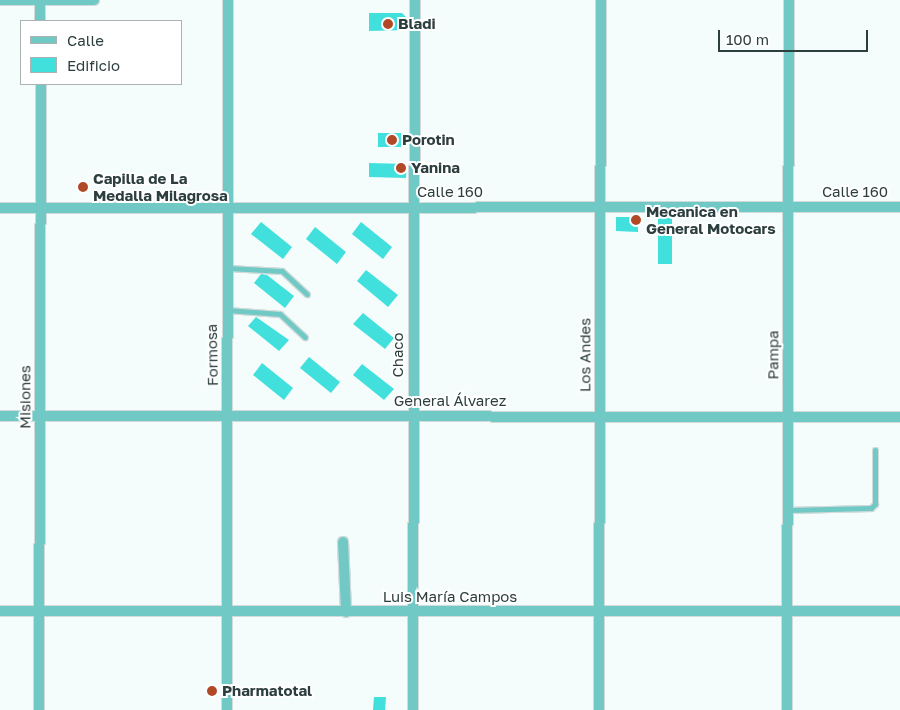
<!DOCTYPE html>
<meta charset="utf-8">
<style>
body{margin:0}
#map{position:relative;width:900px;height:710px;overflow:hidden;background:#f4fdfc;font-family:"Golos Text",sans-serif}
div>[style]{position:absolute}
.building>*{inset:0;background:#41e0dc}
.roads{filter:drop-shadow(1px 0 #d0dbda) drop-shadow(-1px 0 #d0dbda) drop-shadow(0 1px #d0dbda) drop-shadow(0 -1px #d0dbda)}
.lane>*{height:5px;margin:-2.5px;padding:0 2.5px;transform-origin:2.5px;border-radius:2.5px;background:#71c9c5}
.street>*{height:10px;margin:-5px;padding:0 5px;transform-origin:5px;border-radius:5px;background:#71c9c5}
.dots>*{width:14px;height:14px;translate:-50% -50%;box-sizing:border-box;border:2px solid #fff;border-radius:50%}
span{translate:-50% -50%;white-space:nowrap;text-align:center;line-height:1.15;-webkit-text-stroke:4px #fff;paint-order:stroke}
.poi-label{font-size:15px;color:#2c3e3e;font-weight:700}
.left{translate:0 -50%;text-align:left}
.street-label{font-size:15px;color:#2c3e3e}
.legend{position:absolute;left:20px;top:20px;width:162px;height:65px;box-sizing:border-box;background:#fff;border:1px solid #abb2b2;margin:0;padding:6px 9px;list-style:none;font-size:15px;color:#2c3e3e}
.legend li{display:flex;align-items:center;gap:10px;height:25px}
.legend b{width:25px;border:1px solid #abb2b2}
.scale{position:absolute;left:718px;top:30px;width:150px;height:22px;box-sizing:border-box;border:2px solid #2c3e3e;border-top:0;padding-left:6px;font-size:15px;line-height:18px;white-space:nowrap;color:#2c3e3e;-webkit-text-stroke:4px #fff;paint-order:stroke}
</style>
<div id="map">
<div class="building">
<i style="clip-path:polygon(369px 13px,402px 13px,407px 18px,407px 30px,369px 31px)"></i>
<i style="clip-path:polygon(378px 133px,406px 133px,406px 147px,378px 147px)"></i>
<i style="clip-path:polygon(369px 163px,407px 164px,406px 178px,369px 177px)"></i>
<i style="clip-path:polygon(616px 217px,638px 217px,638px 232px,616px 231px)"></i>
<i style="clip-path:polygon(658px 218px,672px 218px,672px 264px,658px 264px)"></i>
<i style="clip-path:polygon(261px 222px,292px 247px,283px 259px,251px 234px)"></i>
<i style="clip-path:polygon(361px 222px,392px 247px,383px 259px,352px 234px)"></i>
<i style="clip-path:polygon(315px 227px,346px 252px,337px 264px,306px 239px)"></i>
<i style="clip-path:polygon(366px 270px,398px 295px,388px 307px,357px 281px)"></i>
<i style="clip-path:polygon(261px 274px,267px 275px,294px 296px,285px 308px,254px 283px)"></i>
<i style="clip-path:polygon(363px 313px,394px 338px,385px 349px,353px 324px)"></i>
<i style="clip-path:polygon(256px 317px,289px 340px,279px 351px,248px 326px)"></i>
<i style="clip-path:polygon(309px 357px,340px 382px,331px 393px,300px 368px)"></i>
<i style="clip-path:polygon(262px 363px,293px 388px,284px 400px,253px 375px)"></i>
<i style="clip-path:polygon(362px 364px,394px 389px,384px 400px,353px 375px)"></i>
<i style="clip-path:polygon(374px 697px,386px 697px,385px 710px,373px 710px)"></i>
</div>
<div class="roads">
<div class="lane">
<i style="left:228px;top:268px;width:54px;rotate:3.2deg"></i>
<i style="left:282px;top:271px;width:34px;rotate:43deg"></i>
<i style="left:227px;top:310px;width:53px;rotate:4.3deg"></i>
<i style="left:280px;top:314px;width:34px;rotate:43deg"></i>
<i style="left:788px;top:510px;width:83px;rotate:-1.4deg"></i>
<i style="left:871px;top:508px;width:6px;rotate:-45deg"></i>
<i style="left:875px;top:504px;width:54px;rotate:-90deg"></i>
</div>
<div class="street">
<i style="left:0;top:0;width:94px"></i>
<i style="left:40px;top:0;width:21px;rotate:90deg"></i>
<i style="left:0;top:208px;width:900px;rotate:-0.06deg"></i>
<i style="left:0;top:416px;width:900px;rotate:0.06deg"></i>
<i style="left:343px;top:542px;width:70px;rotate:87.5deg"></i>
<i style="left:0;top:611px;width:900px"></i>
<i style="left:39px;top:710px;width:626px;rotate:-89.82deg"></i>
<i style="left:227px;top:710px;width:710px;rotate:-89.92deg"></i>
<i style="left:413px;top:710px;width:710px;rotate:-89.84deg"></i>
<i style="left:599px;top:710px;width:710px;rotate:-89.84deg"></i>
<i style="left:787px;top:710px;width:710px;rotate:-89.84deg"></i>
</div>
</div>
<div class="dots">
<i style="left:388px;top:24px;background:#b14927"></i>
<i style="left:392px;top:140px;background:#b14927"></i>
<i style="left:401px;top:168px;background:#b14927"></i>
<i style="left:83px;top:187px;background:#b14927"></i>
<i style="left:636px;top:220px;background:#b14927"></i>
<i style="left:212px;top:691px;background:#b14927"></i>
</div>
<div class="poi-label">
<span class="left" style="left:398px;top:24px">Bladi</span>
<span class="left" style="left:402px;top:140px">Porotin</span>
<span class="left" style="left:411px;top:168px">Yanina</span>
<span class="left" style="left:93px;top:187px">Capilla de La<br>Medalla Milagrosa</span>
<span class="left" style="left:646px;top:220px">Mecanica en<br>General Motocars</span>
<span class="left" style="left:222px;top:691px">Pharmatotal</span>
</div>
<div class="street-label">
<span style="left:450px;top:192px">Calle 160</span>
<span style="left:855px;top:192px">Calle 160</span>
<span style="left:212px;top:355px;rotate:-91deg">Formosa</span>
<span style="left:398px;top:355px;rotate:-90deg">Chaco</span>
<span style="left:585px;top:355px;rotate:-90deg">Los Andes</span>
<span style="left:773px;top:355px;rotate:-90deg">Pampa</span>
<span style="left:25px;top:397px;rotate:-90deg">Misiones</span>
<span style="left:450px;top:401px">General Álvarez</span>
<span style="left:450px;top:597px">Luis María Campos</span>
</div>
<ul class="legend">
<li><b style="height:6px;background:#71c9c5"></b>Calle</li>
<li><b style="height:14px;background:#41e0dc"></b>Edificio</li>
</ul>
<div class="scale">100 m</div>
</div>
